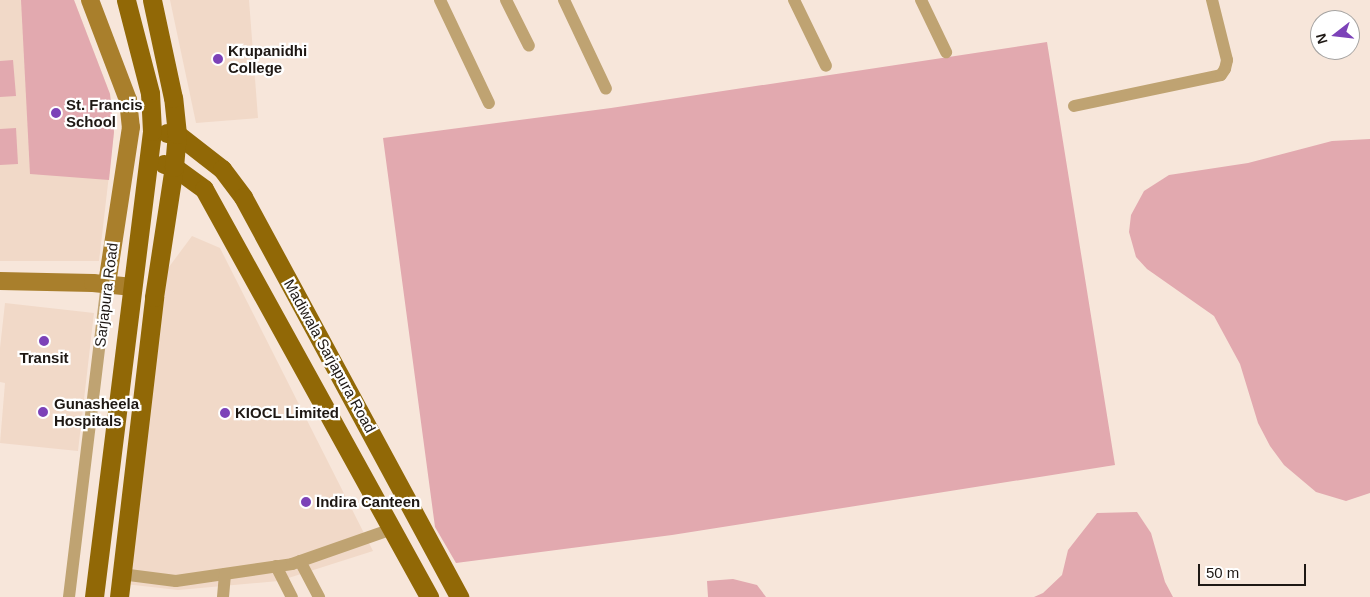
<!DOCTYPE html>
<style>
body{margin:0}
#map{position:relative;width:1370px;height:597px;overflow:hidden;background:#f7e6da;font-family:Arial,sans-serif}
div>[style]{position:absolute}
.built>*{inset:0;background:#f1d9c8}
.green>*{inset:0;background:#e2a9af}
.street>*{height:12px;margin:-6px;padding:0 6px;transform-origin:6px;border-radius:6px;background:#bfa372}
.secondary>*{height:18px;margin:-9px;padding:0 9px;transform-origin:9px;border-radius:9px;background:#a97f2c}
.primary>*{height:19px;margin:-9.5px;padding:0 9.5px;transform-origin:9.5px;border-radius:9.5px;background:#916806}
.dots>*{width:14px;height:14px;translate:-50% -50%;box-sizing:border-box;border:2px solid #fff;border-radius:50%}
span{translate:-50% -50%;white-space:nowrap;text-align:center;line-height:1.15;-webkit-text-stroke:4.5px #fff;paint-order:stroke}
.poi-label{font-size:15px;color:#1e1814;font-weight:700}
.left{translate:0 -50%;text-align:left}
.street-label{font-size:15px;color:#1e1814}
.north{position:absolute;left:1310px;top:10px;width:50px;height:50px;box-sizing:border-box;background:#fff;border:1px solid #a5a3a1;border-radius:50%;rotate:254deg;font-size:14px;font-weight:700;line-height:20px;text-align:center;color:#1e1814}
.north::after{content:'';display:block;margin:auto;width:18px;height:22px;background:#7c42b8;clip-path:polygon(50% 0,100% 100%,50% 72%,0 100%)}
.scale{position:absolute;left:1198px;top:564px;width:108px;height:22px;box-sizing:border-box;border:2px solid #1e1814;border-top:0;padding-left:6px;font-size:15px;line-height:18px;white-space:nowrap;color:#1e1814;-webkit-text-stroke:4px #fff;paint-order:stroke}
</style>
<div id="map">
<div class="built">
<i style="clip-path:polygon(0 0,74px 0,110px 94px,114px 132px,99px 261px,0 261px)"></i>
<i style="clip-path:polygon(170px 0,249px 0,258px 118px,196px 123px)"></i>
<i style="clip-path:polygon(192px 236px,220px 248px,373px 551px,279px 581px,178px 590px,125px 584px,163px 275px)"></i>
<i style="clip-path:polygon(5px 303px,94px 313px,78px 451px,0 443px,5px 383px,0 382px,0 348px)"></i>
</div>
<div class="green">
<i style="clip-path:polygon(21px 0,74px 0,110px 94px,114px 132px,109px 180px,30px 174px)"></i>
<i style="clip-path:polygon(1047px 42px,1115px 465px,672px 535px,456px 563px,435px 527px,383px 138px,611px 108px)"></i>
<i style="clip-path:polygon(13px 60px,16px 96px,0 97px,0 61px)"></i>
<i style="clip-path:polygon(16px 128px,18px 164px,0 165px,0 129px)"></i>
<i style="clip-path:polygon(1370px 139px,1370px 493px,1346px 501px,1316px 492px,1284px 465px,1270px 446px,1258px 423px,1240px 364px,1214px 316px,1147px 269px,1136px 257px,1129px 232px,1131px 215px,1144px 191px,1169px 175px,1248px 163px,1332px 141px)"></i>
<i style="clip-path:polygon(1137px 512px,1151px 533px,1165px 582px,1173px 597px,1034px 597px,1043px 593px,1062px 575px,1068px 550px,1097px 513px)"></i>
<i style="clip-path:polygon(733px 579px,757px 585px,766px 597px,708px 597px,707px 581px)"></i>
</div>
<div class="street">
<i style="left:440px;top:0;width:114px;rotate:64.6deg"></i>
<i style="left:506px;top:0;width:51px;rotate:63.4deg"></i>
<i style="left:564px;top:0;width:98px;rotate:64.7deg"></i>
<i style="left:794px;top:0;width:73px;rotate:64.1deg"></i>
<i style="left:921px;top:0;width:58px;rotate:64.3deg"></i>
<i style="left:1074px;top:106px;width:150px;rotate:-11.9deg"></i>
<i style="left:1221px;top:75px;width:7px;rotate:-56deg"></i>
<i style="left:1225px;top:69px;width:9px;rotate:-77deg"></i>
<i style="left:1227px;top:60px;width:62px;rotate:-104deg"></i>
<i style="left:300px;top:561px;width:41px;rotate:62.2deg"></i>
<i style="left:276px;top:566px;width:35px;rotate:63deg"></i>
<i style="left:121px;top:574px;width:55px;rotate:7.3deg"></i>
<i style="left:176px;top:581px;width:117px;rotate:-8.3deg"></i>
<i style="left:292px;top:564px;width:106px;rotate:-19.3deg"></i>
<i style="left:69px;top:597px;width:315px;rotate:-83.1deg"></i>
<i style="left:223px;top:597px;width:23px;rotate:-85deg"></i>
</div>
<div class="secondary">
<i style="left:90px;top:0;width:107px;rotate:69.2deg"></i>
<i style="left:128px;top:100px;width:27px;rotate:84deg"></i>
<i style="left:131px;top:127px;width:159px;rotate:98.7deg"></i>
<i style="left:0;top:281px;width:93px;rotate:1.2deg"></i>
<i style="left:93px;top:283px;width:40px;rotate:5.7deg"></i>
</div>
<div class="primary">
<i style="left:167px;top:133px;width:10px;rotate:6deg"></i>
<i style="left:177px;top:134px;width:57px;rotate:37.9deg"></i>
<i style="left:222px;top:169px;width:35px;rotate:53deg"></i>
<i style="left:243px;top:197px;width:455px;rotate:61.6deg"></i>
<i style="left:164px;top:164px;width:10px;rotate:17deg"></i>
<i style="left:174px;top:167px;width:37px;rotate:36deg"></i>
<i style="left:204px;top:189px;width:466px;rotate:61.1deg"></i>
<i style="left:94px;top:597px;width:470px;rotate:-82.9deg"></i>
<i style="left:152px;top:131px;width:38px;rotate:-93deg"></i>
<i style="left:150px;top:93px;width:96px;rotate:-104.5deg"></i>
<i style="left:119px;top:597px;width:302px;rotate:-83.3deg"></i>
<i style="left:154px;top:297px;width:132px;rotate:-81.3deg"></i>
<i style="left:174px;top:167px;width:33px;rotate:-85deg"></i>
<i style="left:177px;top:134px;width:36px;rotate:-96deg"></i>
<i style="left:173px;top:98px;width:100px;rotate:-102.1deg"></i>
</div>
<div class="dots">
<i style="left:218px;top:59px;background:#7c42b8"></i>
<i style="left:56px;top:113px;background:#7c42b8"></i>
<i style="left:44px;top:341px;background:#7c42b8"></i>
<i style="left:43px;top:412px;background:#7c42b8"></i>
<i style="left:225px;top:413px;background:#7c42b8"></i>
<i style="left:306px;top:502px;background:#7c42b8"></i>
</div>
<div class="poi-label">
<span class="left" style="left:228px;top:59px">Krupanidhi<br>College</span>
<span class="left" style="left:66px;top:113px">St. Francis<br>School</span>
<span style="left:44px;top:358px">Transit</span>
<span class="left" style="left:54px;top:412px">Gunasheela<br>Hospitals</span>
<span class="left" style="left:235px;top:413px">KIOCL Limited</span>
<span class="left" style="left:316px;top:502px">Indira Canteen</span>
</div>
<div class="street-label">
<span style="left:106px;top:295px;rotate:-83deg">Sarjapura Road</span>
<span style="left:330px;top:356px;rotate:61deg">Madiwala Sarjapura Road</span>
</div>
<div class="north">N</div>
<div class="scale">50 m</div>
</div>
